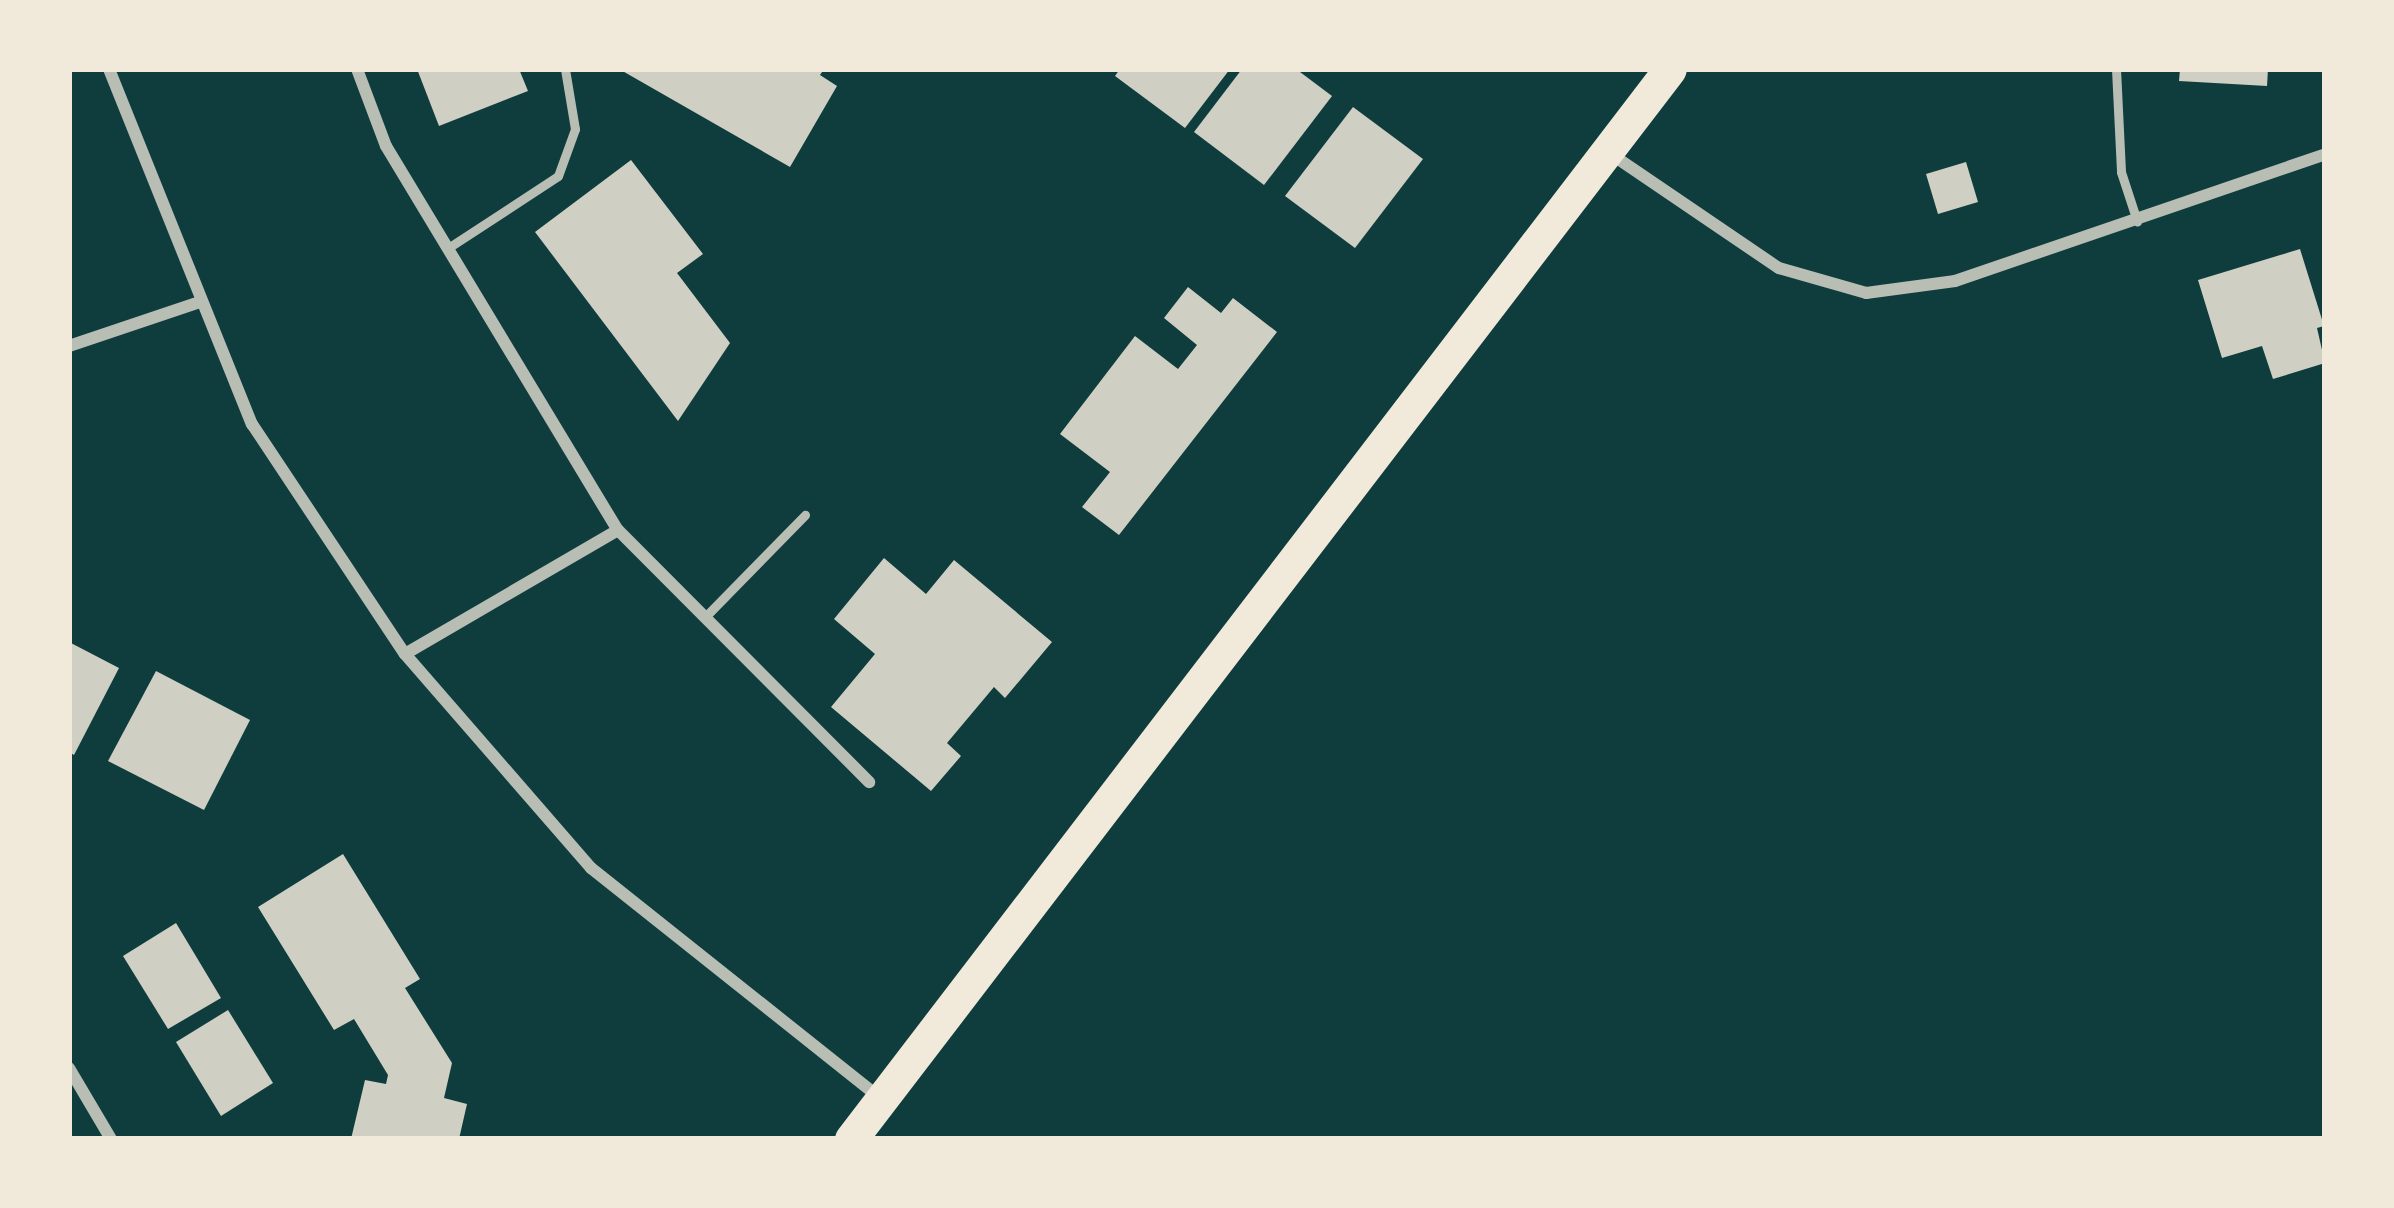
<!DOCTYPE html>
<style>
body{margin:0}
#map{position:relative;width:2394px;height:1208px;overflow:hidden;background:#0f3d3e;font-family:"Sofia Sans Condensed",sans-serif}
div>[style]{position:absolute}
.building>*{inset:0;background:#cfcfc3}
.service>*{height:9px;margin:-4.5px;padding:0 4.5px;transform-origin:4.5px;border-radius:4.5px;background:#b8beb3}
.minor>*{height:12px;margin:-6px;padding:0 6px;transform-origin:6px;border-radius:6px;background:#b8beb3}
.trunk>*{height:33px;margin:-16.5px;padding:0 16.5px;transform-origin:16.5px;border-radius:16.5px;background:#f1e9da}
span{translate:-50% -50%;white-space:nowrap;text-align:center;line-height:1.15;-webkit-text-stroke:10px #f1e9da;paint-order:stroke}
.frame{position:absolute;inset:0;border:72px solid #f1e9da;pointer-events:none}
</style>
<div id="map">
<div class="building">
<i style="clip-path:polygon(417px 69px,519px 69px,528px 91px,439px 126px)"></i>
<i style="clip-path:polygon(619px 69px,824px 69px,820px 75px,837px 86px,790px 167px)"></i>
<i style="clip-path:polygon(1120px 69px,1230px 69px,1185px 128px,1115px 76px)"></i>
<i style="clip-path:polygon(1242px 69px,1296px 69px,1332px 96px,1264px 185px,1194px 132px)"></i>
<i style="clip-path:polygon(2180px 69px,2268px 69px,2267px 86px,2179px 81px)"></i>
<i style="clip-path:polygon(1353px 107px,1423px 159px,1355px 248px,1285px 196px)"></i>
<i style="clip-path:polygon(631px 160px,703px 254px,677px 273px,730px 343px,678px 421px,535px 232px)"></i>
<i style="clip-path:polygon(1966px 162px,1978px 202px,1938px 214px,1926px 174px)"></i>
<i style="clip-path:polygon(2300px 249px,2324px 326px,2317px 328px,2325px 363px,2273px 379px,2262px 346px,2222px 358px,2198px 280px)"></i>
<i style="clip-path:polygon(1188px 287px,1221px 313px,1233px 298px,1277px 332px,1119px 535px,1082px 507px,1110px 472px,1060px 434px,1135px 336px,1178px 369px,1197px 345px,1164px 318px)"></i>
<i style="clip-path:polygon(884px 558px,926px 594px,954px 560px,1052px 642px,1005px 698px,994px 687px,947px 743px,961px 756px,931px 791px,831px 707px,875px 654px,834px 619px)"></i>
<i style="clip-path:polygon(69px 642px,119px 668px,74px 755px,69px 752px)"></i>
<i style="clip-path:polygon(156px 671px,250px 720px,204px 810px,108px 761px)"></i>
<i style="clip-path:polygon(343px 854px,420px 979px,405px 988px,452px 1063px,444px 1098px,467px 1104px,459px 1139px,351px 1139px,365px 1080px,386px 1084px,388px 1075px,354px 1019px,334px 1030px,258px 907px)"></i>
<i style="clip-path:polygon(176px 923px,221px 998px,168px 1029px,123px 956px)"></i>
<i style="clip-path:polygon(228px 1010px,273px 1083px,221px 1116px,176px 1042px)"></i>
</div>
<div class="service">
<i style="left:2116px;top:69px;width:103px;rotate:87.2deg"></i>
<i style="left:2121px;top:172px;width:52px;rotate:71.9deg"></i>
<i style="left:448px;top:248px;width:131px;rotate:-33.2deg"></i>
<i style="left:558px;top:176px;width:50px;rotate:-70.1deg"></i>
<i style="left:575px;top:129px;width:61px;rotate:-99.5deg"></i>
<i style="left:705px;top:617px;width:143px;rotate:-45.6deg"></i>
</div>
<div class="minor">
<i style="left:109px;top:69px;width:383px;rotate:68.1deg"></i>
<i style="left:252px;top:424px;width:276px;rotate:56.4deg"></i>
<i style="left:405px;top:654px;width:284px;rotate:49deg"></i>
<i style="left:591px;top:868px;width:371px;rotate:38.5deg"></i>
<i style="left:357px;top:69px;width:82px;rotate:69.4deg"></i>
<i style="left:386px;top:146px;width:449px;rotate:58.9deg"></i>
<i style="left:618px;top:530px;width:356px;rotate:45.1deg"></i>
<i style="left:1608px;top:152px;width:207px;rotate:34.2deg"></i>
<i style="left:1779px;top:268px;width:91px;rotate:16deg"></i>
<i style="left:1866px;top:293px;width:90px;rotate:-7.7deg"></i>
<i style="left:1955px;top:281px;width:391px;rotate:-18.9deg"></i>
<i style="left:69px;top:346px;width:138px;rotate:-18.6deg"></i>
<i style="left:405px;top:654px;width:246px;rotate:-30.2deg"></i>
<i style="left:69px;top:1068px;width:82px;rotate:59.4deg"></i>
</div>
<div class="trunk">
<i style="left:851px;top:1139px;width:1347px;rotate:-52.57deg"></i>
</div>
<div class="frame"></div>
</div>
